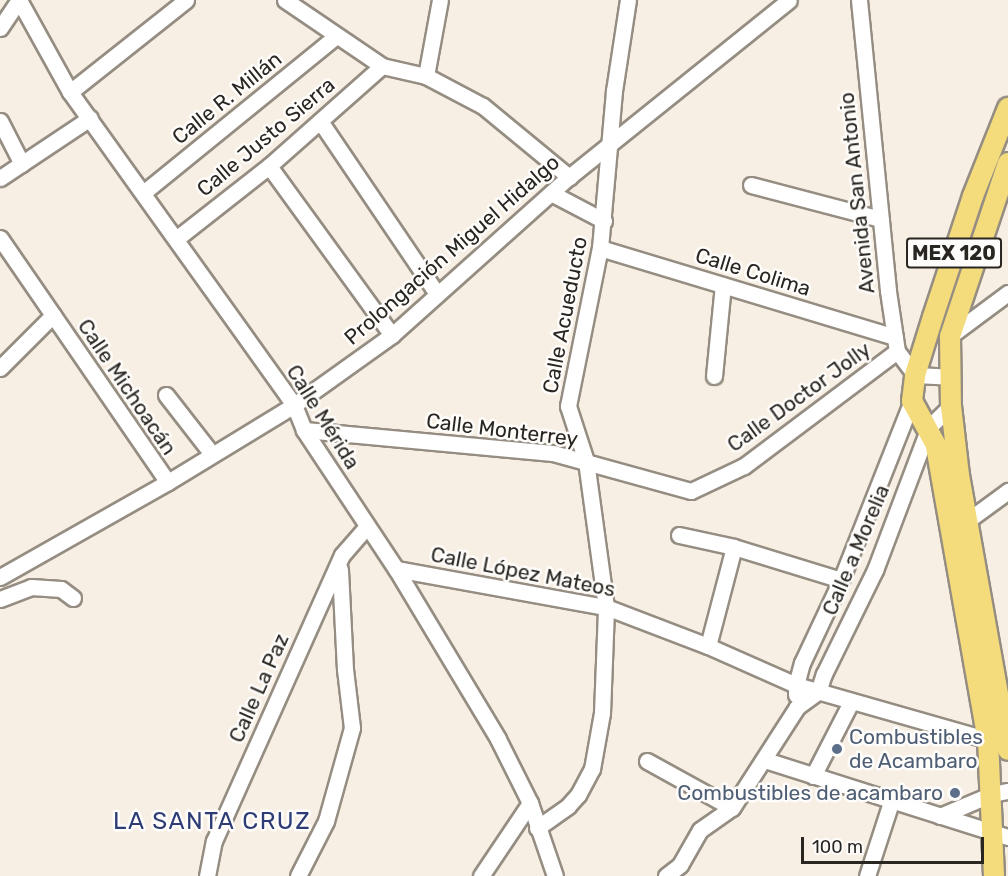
<!DOCTYPE html>
<meta charset="utf-8">
<style>
body{margin:0}
#map{position:relative;width:1008px;height:876px;overflow:hidden;background:#f7efe3;font-family:Rubik,sans-serif}
div>[style]{position:absolute}
.roads{filter:drop-shadow(2px 0 #958d82) drop-shadow(-2px 0 #958d82) drop-shadow(0 2px #958d82) drop-shadow(0 -2px #958d82)}
.minor>*{height:15px;margin:-7.5px;padding:0 7.5px;transform-origin:7.5px;border-radius:7.5px;background:#fff}
.major>*{height:20px;margin:-10px;padding:0 10px;transform-origin:10px;border-radius:10px;background:#f4db7c}
.dots>*{width:16px;height:16px;translate:-50% -50%;box-sizing:border-box;border:3px solid #fffdfb;border-radius:50%}
span{translate:-50% -50%;white-space:nowrap;text-align:center;line-height:1.15;-webkit-text-stroke:5px #fffdfb;paint-order:stroke}
.shield-label span{padding:2px 4px;background:#fffdfb;border:2px solid;border-radius:4px;-webkit-text-stroke-width:0}
.shield-label{font-size:20px;color:#292622;font-weight:700}
.street-label{font-size:21px;color:#292622}
.service-label{font-size:21px;color:#4e5e75}
.left{translate:0 -50%;text-align:left}
.right{translate:-100% -50%;text-align:right}
.quarter-label{font-size:24px;color:#2d3c75;letter-spacing:1.5px}
.scale{position:absolute;left:801px;top:837px;width:183px;height:27px;box-sizing:border-box;border:3px solid #292622;border-top:0;padding-left:8px;font-size:18px;line-height:21px;white-space:nowrap;color:#292622;-webkit-text-stroke:4px #fffdfb;paint-order:stroke}
</style>
<div id="map">
<div class="roads">
<div class="minor">
<i style="left:19px;top:0;width:105px;rotate:61deg"></i>
<i style="left:70px;top:92px;width:385px;rotate:54.4deg"></i>
<i style="left:294px;top:405px;width:27px;rotate:68deg"></i>
<i style="left:304px;top:430px;width:167px;rotate:56.5deg"></i>
<i style="left:396px;top:569px;width:198px;rotate:59deg"></i>
<i style="left:498px;top:739px;width:72px;rotate:63.4deg"></i>
<i style="left:530px;top:803px;width:77px;rotate:71.1deg"></i>
<i style="left:285px;top:0;width:117px;rotate:34.2deg"></i>
<i style="left:382px;top:66px;width:45px;rotate:12.8deg"></i>
<i style="left:426px;top:76px;width:64px;rotate:27.8deg"></i>
<i style="left:483px;top:106px;width:112px;rotate:39.5deg"></i>
<i style="left:859px;top:0;width:292px;rotate:84.3deg"></i>
<i style="left:888px;top:291px;width:61px;rotate:81.5deg"></i>
<i style="left:897px;top:351px;width:30px;rotate:53deg"></i>
<i style="left:915px;top:375px;width:35px;rotate:3deg"></i>
<i style="left:0;top:28px;width:34px;rotate:-56deg"></i>
<i style="left:426px;top:76px;width:77px;rotate:-79.6deg"></i>
<i style="left:70px;top:92px;width:148px;rotate:-38.4deg"></i>
<i style="left:0;top:121px;width:48px;rotate:62.9deg"></i>
<i style="left:320px;top:121px;width:209px;rotate:55.9deg"></i>
<i style="left:269px;top:166px;width:209px;rotate:54deg"></i>
<i style="left:0;top:178px;width:108px;rotate:-33.7deg"></i>
<i style="left:751px;top:185px;width:134px;rotate:14.7deg"></i>
<i style="left:143px;top:193px;width:249px;rotate:-39.1deg"></i>
<i style="left:551px;top:193px;width:60px;rotate:27.8deg"></i>
<i style="left:0;top:238px;width:296px;rotate:55.5deg"></i>
<i style="left:176px;top:239px;width:118px;rotate:-38.1deg"></i>
<i style="left:269px;top:166px;width:151px;rotate:-41.5deg"></i>
<i style="left:600px;top:248px;width:308px;rotate:16.8deg"></i>
<i style="left:950px;top:336px;width:72px;rotate:-36.6deg"></i>
<i style="left:0;top:368px;width:75px;rotate:-45deg"></i>
<i style="left:714px;top:376px;width:91px;rotate:-84.4deg"></i>
<i style="left:166px;top:395px;width:75px;rotate:52.1deg"></i>
<i style="left:304px;top:430px;width:250px;rotate:5.3deg"></i>
<i style="left:553px;top:453px;width:143px;rotate:15.4deg"></i>
<i style="left:691px;top:491px;width:59px;rotate:-25.3deg"></i>
<i style="left:744px;top:466px;width:191px;rotate:-36.9deg"></i>
<i style="left:959px;top:524px;width:9px;rotate:-21deg"></i>
<i style="left:967px;top:521px;width:51px;rotate:-36.2deg"></i>
<i style="left:679px;top:535px;width:56px;rotate:12.3deg"></i>
<i style="left:734px;top:547px;width:112px;rotate:17.1deg"></i>
<i style="left:396px;top:569px;width:213px;rotate:10.3deg"></i>
<i style="left:606px;top:607px;width:109px;rotate:20.9deg"></i>
<i style="left:708px;top:646px;width:96px;rotate:23.9deg"></i>
<i style="left:796px;top:685px;width:208px;rotate:15.9deg"></i>
<i style="left:0;top:577px;width:193px;rotate:-29.5deg"></i>
<i style="left:168px;top:482px;width:148px;rotate:-31.4deg"></i>
<i style="left:294px;top:405px;width:120px;rotate:-35.5deg"></i>
<i style="left:392px;top:335px;width:237px;rotate:-41.8deg"></i>
<i style="left:569px;top:177px;width:282px;rotate:-38.8deg"></i>
<i style="left:0;top:599px;width:33px;rotate:-21deg"></i>
<i style="left:31px;top:587px;width:30px;rotate:4deg"></i>
<i style="left:61px;top:589px;width:15px;rotate:37deg"></i>
<i style="left:708px;top:646px;width:102px;rotate:-75.3deg"></i>
<i style="left:796px;top:695px;width:10px;rotate:-90deg"></i>
<i style="left:796px;top:685px;width:23px;rotate:-75deg"></i>
<i style="left:802px;top:663px;width:92px;rotate:-64.8deg"></i>
<i style="left:841px;top:580px;width:193px;rotate:-68.4deg"></i>
<i style="left:765px;top:760px;width:255px;rotate:17.6deg"></i>
<i style="left:647px;top:761px;width:97px;rotate:28.9deg"></i>
<i style="left:813px;top:776px;width:83px;rotate:-62.8deg"></i>
<i style="left:940px;top:816px;width:56px;rotate:-22.9deg"></i>
<i style="left:992px;top:794px;width:16px;rotate:-11deg"></i>
<i style="left:537px;top:828px;width:38px;rotate:-35deg"></i>
<i style="left:568px;top:806px;width:15px;rotate:-48deg"></i>
<i style="left:578px;top:795px;width:30px;rotate:-62deg"></i>
<i style="left:592px;top:769px;width:57px;rotate:-79.9deg"></i>
<i style="left:602px;top:713px;width:106px;rotate:-87.8deg"></i>
<i style="left:606px;top:607px;width:147px;rotate:-97.8deg"></i>
<i style="left:586px;top:461px;width:58px;rotate:-108.1deg"></i>
<i style="left:568px;top:406px;width:161px;rotate:-78.6deg"></i>
<i style="left:600px;top:248px;width:158px;rotate:-84.9deg"></i>
<i style="left:614px;top:91px;width:92px;rotate:-81.3deg"></i>
<i style="left:207px;top:876px;width:36px;rotate:-79deg"></i>
<i style="left:214px;top:841px;width:313px;rotate:-65.9deg"></i>
<i style="left:342px;top:555px;width:38px;rotate:-49deg"></i>
<i style="left:298px;top:876px;width:62px;rotate:-63deg"></i>
<i style="left:326px;top:821px;width:97px;rotate:-74.4deg"></i>
<i style="left:352px;top:728px;width:59px;rotate:-96.8deg"></i>
<i style="left:345px;top:669px;width:100px;rotate:-92.9deg"></i>
<i style="left:481px;top:876px;width:88px;rotate:-56.1deg"></i>
<i style="left:666px;top:876px;width:18px;rotate:-38deg"></i>
<i style="left:680px;top:865px;width:40px;rotate:-60.3deg"></i>
<i style="left:700px;top:830px;width:39px;rotate:-35deg"></i>
<i style="left:732px;top:808px;width:120px;rotate:-57.2deg"></i>
<i style="left:797px;top:707px;width:26px;rotate:-36deg"></i>
<i style="left:818px;top:692px;width:19px;rotate:-72deg"></i>
<i style="left:824px;top:674px;width:116px;rotate:-63.9deg"></i>
<i style="left:875px;top:570px;width:153px;rotate:-69.3deg"></i>
<i style="left:929px;top:427px;width:30px;rotate:-44deg"></i>
<i style="left:867px;top:876px;width:78px;rotate:-72deg"></i>
</div>
<div class="major">
<i style="left:1008px;top:163px;width:182px;rotate:108.5deg"></i>
<i style="left:950px;top:336px;width:70px;rotate:89.2deg"></i>
<i style="left:951px;top:406px;width:69px;rotate:83.4deg"></i>
<i style="left:959px;top:475px;width:279px;rotate:79.9deg"></i>
<i style="left:994px;top:876px;width:135px;rotate:-92.5deg"></i>
<i style="left:988px;top:741px;width:301px;rotate:-100deg"></i>
<i style="left:936px;top:445px;width:50px;rotate:-118.6deg"></i>
<i style="left:912px;top:401px;width:26px;rotate:-83deg"></i>
<i style="left:915px;top:375px;width:61px;rotate:-72.8deg"></i>
<i style="left:933px;top:317px;width:127px;rotate:-71.7deg"></i>
<i style="left:973px;top:196px;width:95px;rotate:-68.3deg"></i>
</div>
</div>
<div class="dots">
<i style="left:837px;top:749px;background:#5c6f8a"></i>
<i style="left:955px;top:793px;background:#5c6f8a"></i>
</div>
<div class="shield-label">
<span style="left:954px;top:253px">MEX 120</span>
</div>
<div class="street-label">
<span style="left:227px;top:98px;rotate:-39deg">Calle R. Millán</span>
<span style="left:266px;top:137px;rotate:-40deg">Calle Justo Sierra</span>
<span style="left:857px;top:193px;rotate:-96deg">Avenida San Antonio</span>
<span style="left:452px;top:250px;rotate:-41deg">Prolongación Miguel Hidalgo</span>
<span style="left:753px;top:272px;rotate:17deg">Calle Colima</span>
<span style="left:565px;top:315px;rotate:-79deg">Calle Acueducto</span>
<span style="left:127px;top:387px;rotate:56deg">Calle Michoacán</span>
<span style="left:799px;top:397px;rotate:-36deg">Calle Doctor Jolly</span>
<span style="left:323px;top:417px;rotate:58deg">Calle Mérida</span>
<span style="left:502px;top:430px;rotate:7deg">Calle Monterrey</span>
<span style="left:856px;top:550px;rotate:-67deg">Calle a Morelia</span>
<span style="left:523px;top:572px;rotate:11deg">Calle López Mateos</span>
<span style="left:259px;top:688px;rotate:-66deg">Calle La Paz</span>
</div>
<div class="service-label">
<span class="left" style="left:849px;top:749px">Combustibles<br>de Acambaro</span>
<span class="right" style="left:943px;top:793px">Combustibles de acambaro</span>
</div>
<div class="quarter-label">
<span style="left:212px;top:822px">LA SANTA CRUZ</span>
</div>
<div class="scale">100 m</div>
</div>
